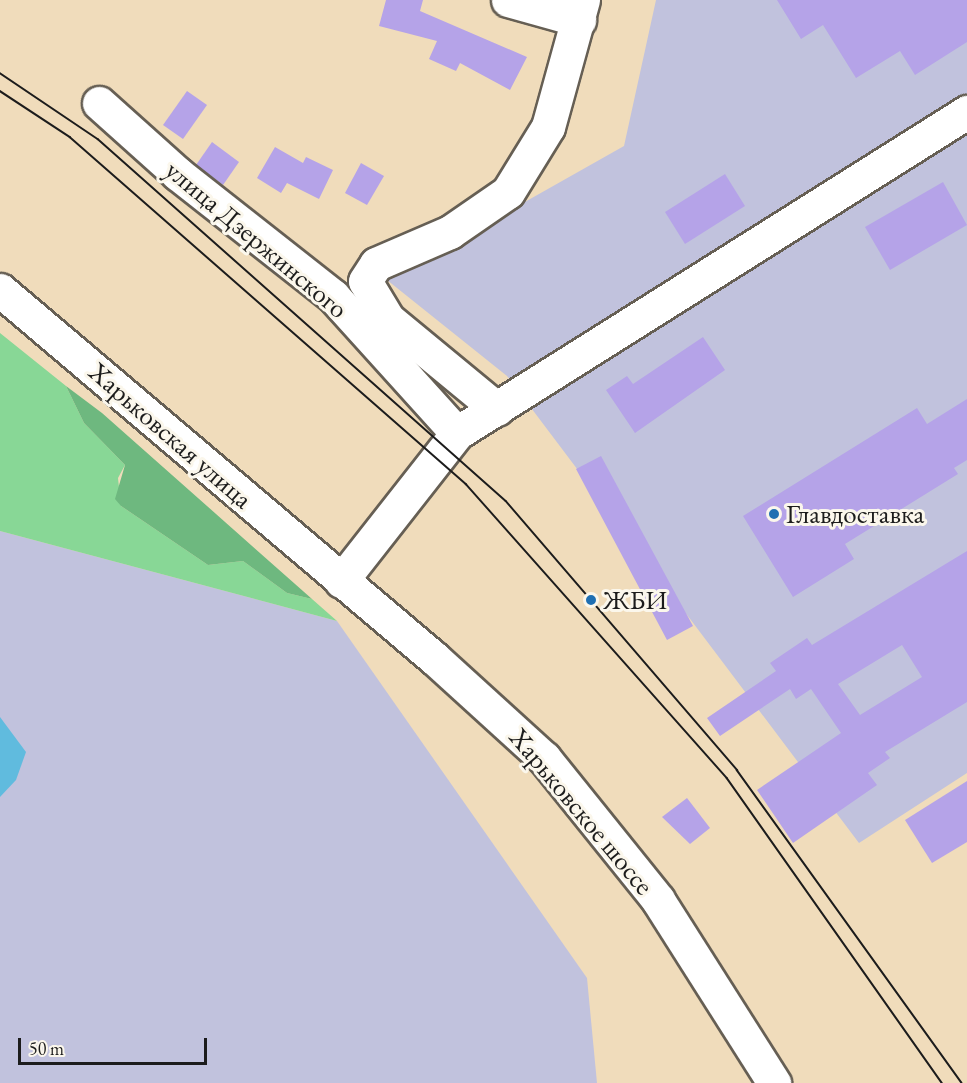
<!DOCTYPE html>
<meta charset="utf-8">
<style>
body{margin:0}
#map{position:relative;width:967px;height:1083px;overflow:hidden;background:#f0dcbb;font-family:"EB Garamond",serif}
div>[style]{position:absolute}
.industrial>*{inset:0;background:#c1c2dd}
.green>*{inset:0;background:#88d796}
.forest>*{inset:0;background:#6eb87f}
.water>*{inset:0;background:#60bbde}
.building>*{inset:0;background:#b5a3e8}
.roads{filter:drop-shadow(2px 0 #665f54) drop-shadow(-2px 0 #665f54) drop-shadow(0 2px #665f54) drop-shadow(0 -2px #665f54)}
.minor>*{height:33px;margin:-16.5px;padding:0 16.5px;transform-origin:16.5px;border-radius:16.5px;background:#fff}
.major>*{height:33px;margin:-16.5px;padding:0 16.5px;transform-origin:16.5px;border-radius:16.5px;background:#fff}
.tram>*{height:1.5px;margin:-0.75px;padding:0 0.75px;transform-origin:0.75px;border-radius:0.75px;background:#1c1c1c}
.dots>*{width:16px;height:16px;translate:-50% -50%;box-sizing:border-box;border:3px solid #fbf7ec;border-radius:50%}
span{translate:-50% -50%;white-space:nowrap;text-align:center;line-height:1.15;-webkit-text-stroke:6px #fbf7ec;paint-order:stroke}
.street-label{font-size:27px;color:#1c1c1c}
.poi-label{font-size:27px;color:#1c1c1c}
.left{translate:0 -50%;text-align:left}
.scale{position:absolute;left:18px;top:1038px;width:189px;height:27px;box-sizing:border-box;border:3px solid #1c1c1c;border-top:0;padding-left:8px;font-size:18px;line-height:21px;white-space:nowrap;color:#1c1c1c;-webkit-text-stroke:4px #fbf7ec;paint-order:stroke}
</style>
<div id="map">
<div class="industrial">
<i style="clip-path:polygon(656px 0,967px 0,967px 773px,859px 843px,507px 376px,387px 280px,624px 146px)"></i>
<i style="clip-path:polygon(0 531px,337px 621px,587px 978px,597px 1083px,0 1083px)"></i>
</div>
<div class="green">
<i style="clip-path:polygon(0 333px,66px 386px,84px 423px,125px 465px,118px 478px,121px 506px,208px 565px,243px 561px,287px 593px,312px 599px,337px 621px,0 531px)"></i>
</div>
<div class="forest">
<i style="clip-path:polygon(66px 386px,102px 413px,312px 599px,287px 593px,243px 561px,208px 565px,121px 506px,115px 499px,125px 465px,84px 423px)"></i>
</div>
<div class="water">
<i style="clip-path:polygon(0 717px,26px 752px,16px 780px,0 797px)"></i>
</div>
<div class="building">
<i style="clip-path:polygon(386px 0,423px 0,420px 11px,527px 57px,510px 90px,460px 63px,456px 71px,429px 59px,437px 41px,379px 26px)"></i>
<i style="clip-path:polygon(777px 0,967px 0,967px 42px,915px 75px,900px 51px,856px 78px,823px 25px,801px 39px)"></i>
<i style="clip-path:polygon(187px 91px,207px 105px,183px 139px,163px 125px)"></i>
<i style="clip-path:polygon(212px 142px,239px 162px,223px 185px,196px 165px)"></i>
<i style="clip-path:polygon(275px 147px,303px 163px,306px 157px,333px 170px,319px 199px,287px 183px,281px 193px,257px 178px)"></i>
<i style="clip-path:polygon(361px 163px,384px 176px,367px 205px,345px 193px)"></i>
<i style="clip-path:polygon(725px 174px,745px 206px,685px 244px,665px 212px)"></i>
<i style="clip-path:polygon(943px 182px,967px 225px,890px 270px,865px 227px)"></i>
<i style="clip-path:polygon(703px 337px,725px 370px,635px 433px,606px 390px,627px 376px,633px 384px)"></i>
<i style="clip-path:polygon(967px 399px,967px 460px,954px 468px,958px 474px,845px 544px,854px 559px,793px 597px,743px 516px,917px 408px,927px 424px)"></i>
<i style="clip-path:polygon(601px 456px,693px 626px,667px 640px,576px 469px)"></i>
<i style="clip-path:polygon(evenodd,967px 551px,967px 702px,885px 752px,890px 758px,868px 773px,877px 785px,793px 843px,757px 790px,841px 733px,811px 689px,796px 699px,790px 689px,720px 736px,707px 718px,776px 671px,770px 663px,807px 638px,812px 645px,967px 551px,902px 645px,922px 677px,860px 715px,838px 684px,902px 645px)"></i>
<i style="clip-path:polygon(967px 781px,967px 842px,932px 863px,905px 820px)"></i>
<i style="clip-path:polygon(687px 798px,710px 828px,690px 844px,662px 817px)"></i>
</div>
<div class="roads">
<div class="minor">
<i style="left:508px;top:0;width:74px;rotate:15.7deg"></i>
<i style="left:99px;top:103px;width:106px;rotate:41.9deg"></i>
<i style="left:178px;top:174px;width:197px;rotate:38.2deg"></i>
<i style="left:333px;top:296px;width:185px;rotate:47.9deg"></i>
<i style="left:497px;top:409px;width:141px;rotate:-140.5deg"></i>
<i style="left:388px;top:319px;width:44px;rotate:-121.2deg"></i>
<i style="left:365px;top:281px;width:20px;rotate:-57deg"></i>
<i style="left:376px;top:264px;width:81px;rotate:-23.4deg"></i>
<i style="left:450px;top:232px;width:70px;rotate:-34.6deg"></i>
<i style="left:508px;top:192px;width:76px;rotate:-58.4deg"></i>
<i style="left:548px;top:127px;width:132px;rotate:-74.6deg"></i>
<i style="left:341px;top:581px;width:188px;rotate:-51.9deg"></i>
<i style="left:457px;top:433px;width:603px;rotate:-32.19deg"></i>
</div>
<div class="major">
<i style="left:0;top:290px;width:569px;rotate:40.3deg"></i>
<i style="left:434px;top:658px;width:149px;rotate:42.3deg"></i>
<i style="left:544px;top:758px;width:182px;rotate:51.2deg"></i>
<i style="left:658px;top:900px;width:217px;rotate:57.6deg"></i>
</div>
</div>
<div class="tram">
<i style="left:0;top:73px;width:118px;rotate:34deg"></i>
<i style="left:98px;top:139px;width:545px;rotate:41.58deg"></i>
<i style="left:506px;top:501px;width:355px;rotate:49.3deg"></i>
<i style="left:737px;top:770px;width:385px;rotate:54.3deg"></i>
<i style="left:0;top:91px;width:84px;rotate:33.3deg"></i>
<i style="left:70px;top:137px;width:527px;rotate:41.23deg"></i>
<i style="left:466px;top:484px;width:393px;rotate:48.4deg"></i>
<i style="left:727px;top:778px;width:373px;rotate:54.8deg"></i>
</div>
<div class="dots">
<i style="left:774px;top:514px;background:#1f6fb2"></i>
<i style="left:591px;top:600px;background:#1f6fb2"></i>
</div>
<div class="street-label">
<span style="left:257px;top:239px;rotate:40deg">улица Дзержинского</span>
<span style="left:171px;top:435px;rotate:41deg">Харьковская улица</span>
<span style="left:582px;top:811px;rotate:50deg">Харьковское шоссе</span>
</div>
<div class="poi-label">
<span class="left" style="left:786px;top:514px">Главдоставка</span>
<span class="left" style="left:603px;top:600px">ЖБИ</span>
</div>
<div class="scale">50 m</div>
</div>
